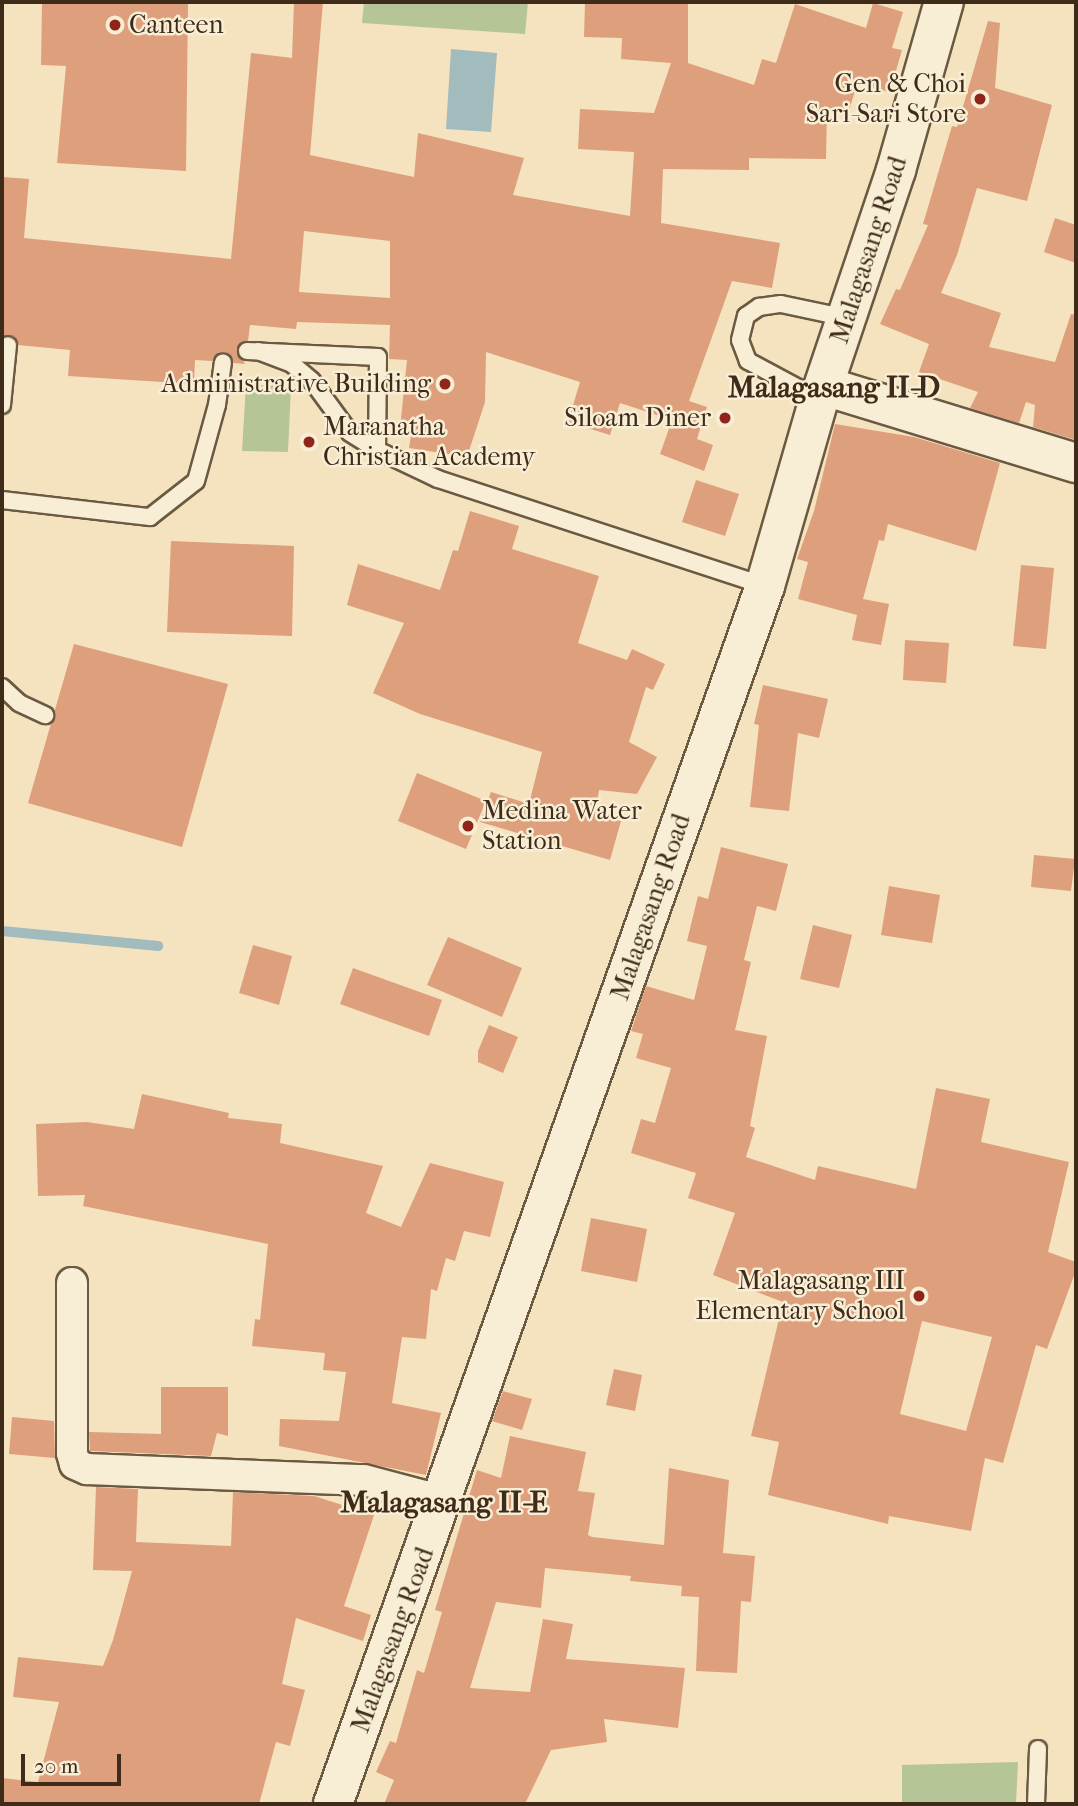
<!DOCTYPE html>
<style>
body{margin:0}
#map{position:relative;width:1078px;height:1806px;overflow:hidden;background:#f5e3bf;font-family:"IM FELL French Canon",serif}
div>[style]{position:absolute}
.green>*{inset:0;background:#b5c597}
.water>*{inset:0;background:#a2bbbd}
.stream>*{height:10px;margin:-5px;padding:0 5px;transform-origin:5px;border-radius:5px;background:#a2bbbd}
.building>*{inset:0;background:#dd9f7c}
.roads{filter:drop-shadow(2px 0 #6c5942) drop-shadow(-2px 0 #6c5942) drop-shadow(0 2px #6c5942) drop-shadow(0 -2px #6c5942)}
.service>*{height:16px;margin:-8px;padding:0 8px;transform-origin:8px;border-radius:8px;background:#f8edd5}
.minor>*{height:30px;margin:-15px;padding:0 15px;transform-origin:15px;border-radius:15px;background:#f8edd5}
.tertiary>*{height:38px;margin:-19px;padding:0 19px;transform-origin:19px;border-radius:19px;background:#f8edd5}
.secondary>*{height:38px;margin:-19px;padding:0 19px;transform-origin:19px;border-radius:19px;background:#f8edd5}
.dots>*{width:19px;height:19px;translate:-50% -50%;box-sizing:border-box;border:4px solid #f8edd5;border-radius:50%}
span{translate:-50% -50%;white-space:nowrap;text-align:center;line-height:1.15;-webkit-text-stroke:5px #f8edd5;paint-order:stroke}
.poi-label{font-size:26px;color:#3f2b19}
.left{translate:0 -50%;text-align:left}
.right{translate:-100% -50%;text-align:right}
.street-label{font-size:26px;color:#3f2b19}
.quarter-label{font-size:30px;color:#3f2b19;font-weight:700}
.frame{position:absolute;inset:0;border:4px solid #3f2b19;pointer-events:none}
.scale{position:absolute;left:21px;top:1754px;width:100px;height:32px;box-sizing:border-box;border:4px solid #3f2b19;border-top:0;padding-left:9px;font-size:21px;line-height:24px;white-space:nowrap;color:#3f2b19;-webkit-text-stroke:5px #f8edd5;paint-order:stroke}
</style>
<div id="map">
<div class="green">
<i style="clip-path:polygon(364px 2px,528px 2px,525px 34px,362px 23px)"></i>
<i style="clip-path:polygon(246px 385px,291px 386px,288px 452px,242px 451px)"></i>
<i style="clip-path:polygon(1018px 1762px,1016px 1804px,902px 1804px,902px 1765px)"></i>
</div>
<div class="water">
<i style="clip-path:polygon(451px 49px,497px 53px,491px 132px,446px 129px)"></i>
</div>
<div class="stream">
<i style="left:2px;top:931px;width:157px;rotate:5.5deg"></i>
</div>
<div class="building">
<i style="clip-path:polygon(42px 2px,188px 2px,186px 171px,57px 163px,66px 66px,41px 65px)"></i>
<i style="clip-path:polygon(evenodd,294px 2px,323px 2px,310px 155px,414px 177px,418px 133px,524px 158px,513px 195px,630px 216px,634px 152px,578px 149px,580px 109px,654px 113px,671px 63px,621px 59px,622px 38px,584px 37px,585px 2px,688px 2px,688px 63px,754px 85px,762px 59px,776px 63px,795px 4px,866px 28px,873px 3px,903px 12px,892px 48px,902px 50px,890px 92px,857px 84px,848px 114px,827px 108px,826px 159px,749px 158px,749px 170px,663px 169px,661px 223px,780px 243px,772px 288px,732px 281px,689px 401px,707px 407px,697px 439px,713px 445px,704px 471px,660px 454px,672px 420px,620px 403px,610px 435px,568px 422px,580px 382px,486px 352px,485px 402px,467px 457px,409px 448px,412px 429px,400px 428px,407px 360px,389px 359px,390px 325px,297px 322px,296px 329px,250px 325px,248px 341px,242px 342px,237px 350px,245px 364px,233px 363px,230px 354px,224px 352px,215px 355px,212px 361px,195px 360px,194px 384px,68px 376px,70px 350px,18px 345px,14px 336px,2px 337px,2px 177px,29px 179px,24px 238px,231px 259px,251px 53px,292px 58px,294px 2px,304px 231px,390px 241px,390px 298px,299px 292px,304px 231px)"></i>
<i style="clip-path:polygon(988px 21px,1000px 23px,995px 88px,1052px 105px,1027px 201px,977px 188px,957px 255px,941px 293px,1001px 313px,989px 347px,1055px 362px,1071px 314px,1076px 315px,1076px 440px,1033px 427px,1035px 405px,1026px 402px,1019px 423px,970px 408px,978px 392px,919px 372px,929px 344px,880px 324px,896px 289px,900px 290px,928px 225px,923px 224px,952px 126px,957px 127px)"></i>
<i style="clip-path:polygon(1055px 218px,1076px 225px,1076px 263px,1044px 252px)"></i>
<i style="clip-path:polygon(835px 424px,914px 437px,1000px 463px,976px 551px,888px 524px,884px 541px,879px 540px,863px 599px,889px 604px,881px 645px,852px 640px,857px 615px,798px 599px,808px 562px,797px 559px,814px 511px)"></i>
<i style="clip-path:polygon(696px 480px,739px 494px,725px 536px,682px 522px)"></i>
<i style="clip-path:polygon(470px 511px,519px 526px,512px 549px,599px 576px,578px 643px,627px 660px,632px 649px,665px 664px,653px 690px,646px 687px,629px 742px,657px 757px,637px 794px,599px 790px,595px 815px,621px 821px,610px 860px,480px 822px,491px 792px,529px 804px,542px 752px,420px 714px,373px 693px,404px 623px,347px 605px,358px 564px,440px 590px,453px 550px,458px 551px)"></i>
<i style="clip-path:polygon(171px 541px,294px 546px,292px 636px,167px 632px)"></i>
<i style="clip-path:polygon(1021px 565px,1054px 568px,1046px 649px,1013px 646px)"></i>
<i style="clip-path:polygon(905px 640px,949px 643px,946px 683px,903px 680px)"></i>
<i style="clip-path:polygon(74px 644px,228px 684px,182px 847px,28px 803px)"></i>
<i style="clip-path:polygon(763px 685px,828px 699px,819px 738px,798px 733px,789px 811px,750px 807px,759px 725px,754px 724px)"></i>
<i style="clip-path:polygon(417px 773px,486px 801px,466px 849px,398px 821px)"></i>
<i style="clip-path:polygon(evenodd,721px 847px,788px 864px,776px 911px,757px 906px,744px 960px,751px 962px,735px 1030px,767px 1036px,750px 1126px,755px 1128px,746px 1157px,815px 1180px,818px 1166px,916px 1189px,936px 1088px,990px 1099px,981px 1142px,1069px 1162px,1048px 1252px,1076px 1262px,1076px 1270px,1047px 1349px,1036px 1345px,1003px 1463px,985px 1458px,971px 1531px,889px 1516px,888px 1524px,768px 1495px,779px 1442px,751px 1436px,783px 1302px,713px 1275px,735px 1213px,688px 1198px,696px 1173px,631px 1153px,641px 1119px,655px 1123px,671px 1068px,636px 1058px,643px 1034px,631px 1031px,646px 986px,694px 1000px,707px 946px,687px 941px,698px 896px,708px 899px,721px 847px,922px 1321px,992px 1337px,966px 1431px,900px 1414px,922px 1321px)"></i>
<i style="clip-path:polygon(1034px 855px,1075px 859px,1071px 891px,1031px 887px)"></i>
<i style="clip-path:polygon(889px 886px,940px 895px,932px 943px,881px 935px)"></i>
<i style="clip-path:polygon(813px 925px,852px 935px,839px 988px,800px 979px)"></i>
<i style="clip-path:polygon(448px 937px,522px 968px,502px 1017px,427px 985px)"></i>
<i style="clip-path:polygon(253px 945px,292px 956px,279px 1005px,239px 993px)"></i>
<i style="clip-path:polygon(353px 968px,442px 1000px,429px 1036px,340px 1004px)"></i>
<i style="clip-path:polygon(489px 1025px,518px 1037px,503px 1073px,478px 1062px,478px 1051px)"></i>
<i style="clip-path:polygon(142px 1094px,229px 1113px,228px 1118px,282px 1124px,280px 1143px,383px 1166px,366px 1213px,401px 1227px,430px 1163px,504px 1182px,490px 1237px,464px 1231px,455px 1261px,446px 1258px,437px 1291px,431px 1289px,426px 1339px,402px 1337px,392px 1403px,441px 1413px,426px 1475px,279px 1446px,280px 1419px,339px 1421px,346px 1372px,323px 1370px,325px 1353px,252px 1346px,255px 1319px,260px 1320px,268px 1244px,83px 1206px,85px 1195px,38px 1196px,36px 1124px,87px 1122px,134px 1129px)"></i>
<i style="clip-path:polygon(591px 1218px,647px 1229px,637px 1282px,581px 1271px)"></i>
<i style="clip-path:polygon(614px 1369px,642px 1375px,635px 1411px,606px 1405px)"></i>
<i style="clip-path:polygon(161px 1387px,228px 1387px,228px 1436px,217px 1433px,211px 1456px,90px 1451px,89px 1432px,161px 1434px)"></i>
<i style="clip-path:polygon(503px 1391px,532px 1399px,522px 1430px,492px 1421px)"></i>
<i style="clip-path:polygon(12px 1417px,54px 1421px,55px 1458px,9px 1454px)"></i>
<i style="clip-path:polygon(510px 1436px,586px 1452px,578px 1491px,595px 1493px,588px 1535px,592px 1537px,664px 1545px,669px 1468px,729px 1480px,723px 1553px,755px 1556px,751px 1602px,741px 1601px,737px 1673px,696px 1671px,699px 1597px,681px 1596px,682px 1586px,630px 1581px,631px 1576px,545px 1568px,541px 1608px,496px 1602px,470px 1688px,530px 1692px,543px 1619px,573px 1624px,566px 1659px,685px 1668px,678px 1728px,604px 1719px,607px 1742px,551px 1750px,525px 1804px,384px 1804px,394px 1780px,376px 1772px,390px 1741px,396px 1743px,417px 1670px,424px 1673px,442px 1612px,435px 1610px,477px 1470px,501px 1478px)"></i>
<i style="clip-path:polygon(96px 1487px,138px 1489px,136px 1542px,231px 1546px,233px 1492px,314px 1496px,374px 1515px,344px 1606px,371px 1615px,363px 1641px,296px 1618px,282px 1684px,305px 1690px,290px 1746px,276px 1742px,259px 1804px,2px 1804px,2px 1778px,38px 1782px,59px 1702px,13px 1697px,18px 1657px,103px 1666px,113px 1640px,132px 1571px,93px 1570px)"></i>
</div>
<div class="roads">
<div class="service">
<i style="left:247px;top:351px;width:131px;rotate:2.6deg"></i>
<i style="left:378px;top:357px;width:93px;rotate:90.6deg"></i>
<i style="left:258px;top:351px;width:36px;rotate:21deg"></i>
<i style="left:292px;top:364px;width:26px;rotate:40deg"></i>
<i style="left:312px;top:381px;width:64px;rotate:53.8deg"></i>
<i style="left:350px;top:433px;width:32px;rotate:32deg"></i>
<i style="left:377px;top:450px;width:68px;rotate:25.4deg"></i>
<i style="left:438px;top:479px;width:344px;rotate:18.1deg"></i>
<i style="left:819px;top:399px;width:81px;rotate:-151.8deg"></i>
<i style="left:748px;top:361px;width:22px;rotate:-111deg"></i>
<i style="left:740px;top:340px;width:25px;rotate:-76deg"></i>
<i style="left:746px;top:316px;width:16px;rotate:-35deg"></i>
<i style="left:759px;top:307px;width:22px;rotate:-8deg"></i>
<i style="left:781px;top:304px;width:67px;rotate:12deg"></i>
<i style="left:2px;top:405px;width:60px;rotate:-84.3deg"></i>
<i style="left:2px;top:500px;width:149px;rotate:6.6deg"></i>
<i style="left:150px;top:517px;width:58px;rotate:-38deg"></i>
<i style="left:196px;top:481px;width:79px;rotate:-74.6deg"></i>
<i style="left:217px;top:405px;width:43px;rotate:-82.1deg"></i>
<i style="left:2px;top:687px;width:23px;rotate:43deg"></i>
<i style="left:19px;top:703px;width:29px;rotate:25deg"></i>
<i style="left:1036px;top:1804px;width:55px;rotate:-87.9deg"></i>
</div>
<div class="minor">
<i style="left:72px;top:1283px;width:170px;rotate:90deg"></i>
<i style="left:72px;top:1453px;width:11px;rotate:75deg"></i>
<i style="left:75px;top:1464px;width:13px;rotate:23deg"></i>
<i style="left:87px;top:1469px;width:277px;rotate:2.3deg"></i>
<i style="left:364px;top:1480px;width:82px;rotate:14.9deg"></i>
</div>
<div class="tertiary">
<i style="left:824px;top:386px;width:264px;rotate:17deg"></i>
</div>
<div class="secondary">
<i style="left:333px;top:1804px;width:1292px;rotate:-70.47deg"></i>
<i style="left:765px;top:586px;width:195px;rotate:-73.9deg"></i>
<i style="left:819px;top:399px;width:242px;rotate:-71.4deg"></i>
<i style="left:896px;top:170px;width:175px;rotate:-74.1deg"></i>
</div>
</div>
<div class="dots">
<i style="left:115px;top:25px;background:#8f2418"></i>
<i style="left:980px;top:99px;background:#8f2418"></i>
<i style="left:445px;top:384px;background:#8f2418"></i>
<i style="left:725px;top:418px;background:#8f2418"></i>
<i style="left:309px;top:442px;background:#8f2418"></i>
<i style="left:468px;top:826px;background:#8f2418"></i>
<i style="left:919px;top:1296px;background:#8f2418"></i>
</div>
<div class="poi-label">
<span class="left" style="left:129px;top:25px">Canteen</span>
<span class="right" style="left:966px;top:99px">Gen &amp; Choi<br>Sari-Sari Store</span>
<span class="right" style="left:431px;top:384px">Administrative Building</span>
<span class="right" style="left:711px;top:418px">Siloam Diner</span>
<span class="left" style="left:323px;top:442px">Maranatha<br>Christian Academy</span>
<span class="left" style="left:482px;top:826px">Medina Water<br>Station</span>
<span class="right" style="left:905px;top:1296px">Malagasang III<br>Elementary School</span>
</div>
<div class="street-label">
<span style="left:869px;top:250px;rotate:-72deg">Malagasang Road</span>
<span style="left:651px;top:907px;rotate:-71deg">Malagasang Road</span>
<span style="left:393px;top:1640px;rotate:-70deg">Malagasang Road</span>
</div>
<div class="quarter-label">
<span style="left:834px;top:388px">Malagasang II-D</span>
<span style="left:444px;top:1503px">Malagasang II-E</span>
</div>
<div class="frame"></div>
<div class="scale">20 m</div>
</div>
